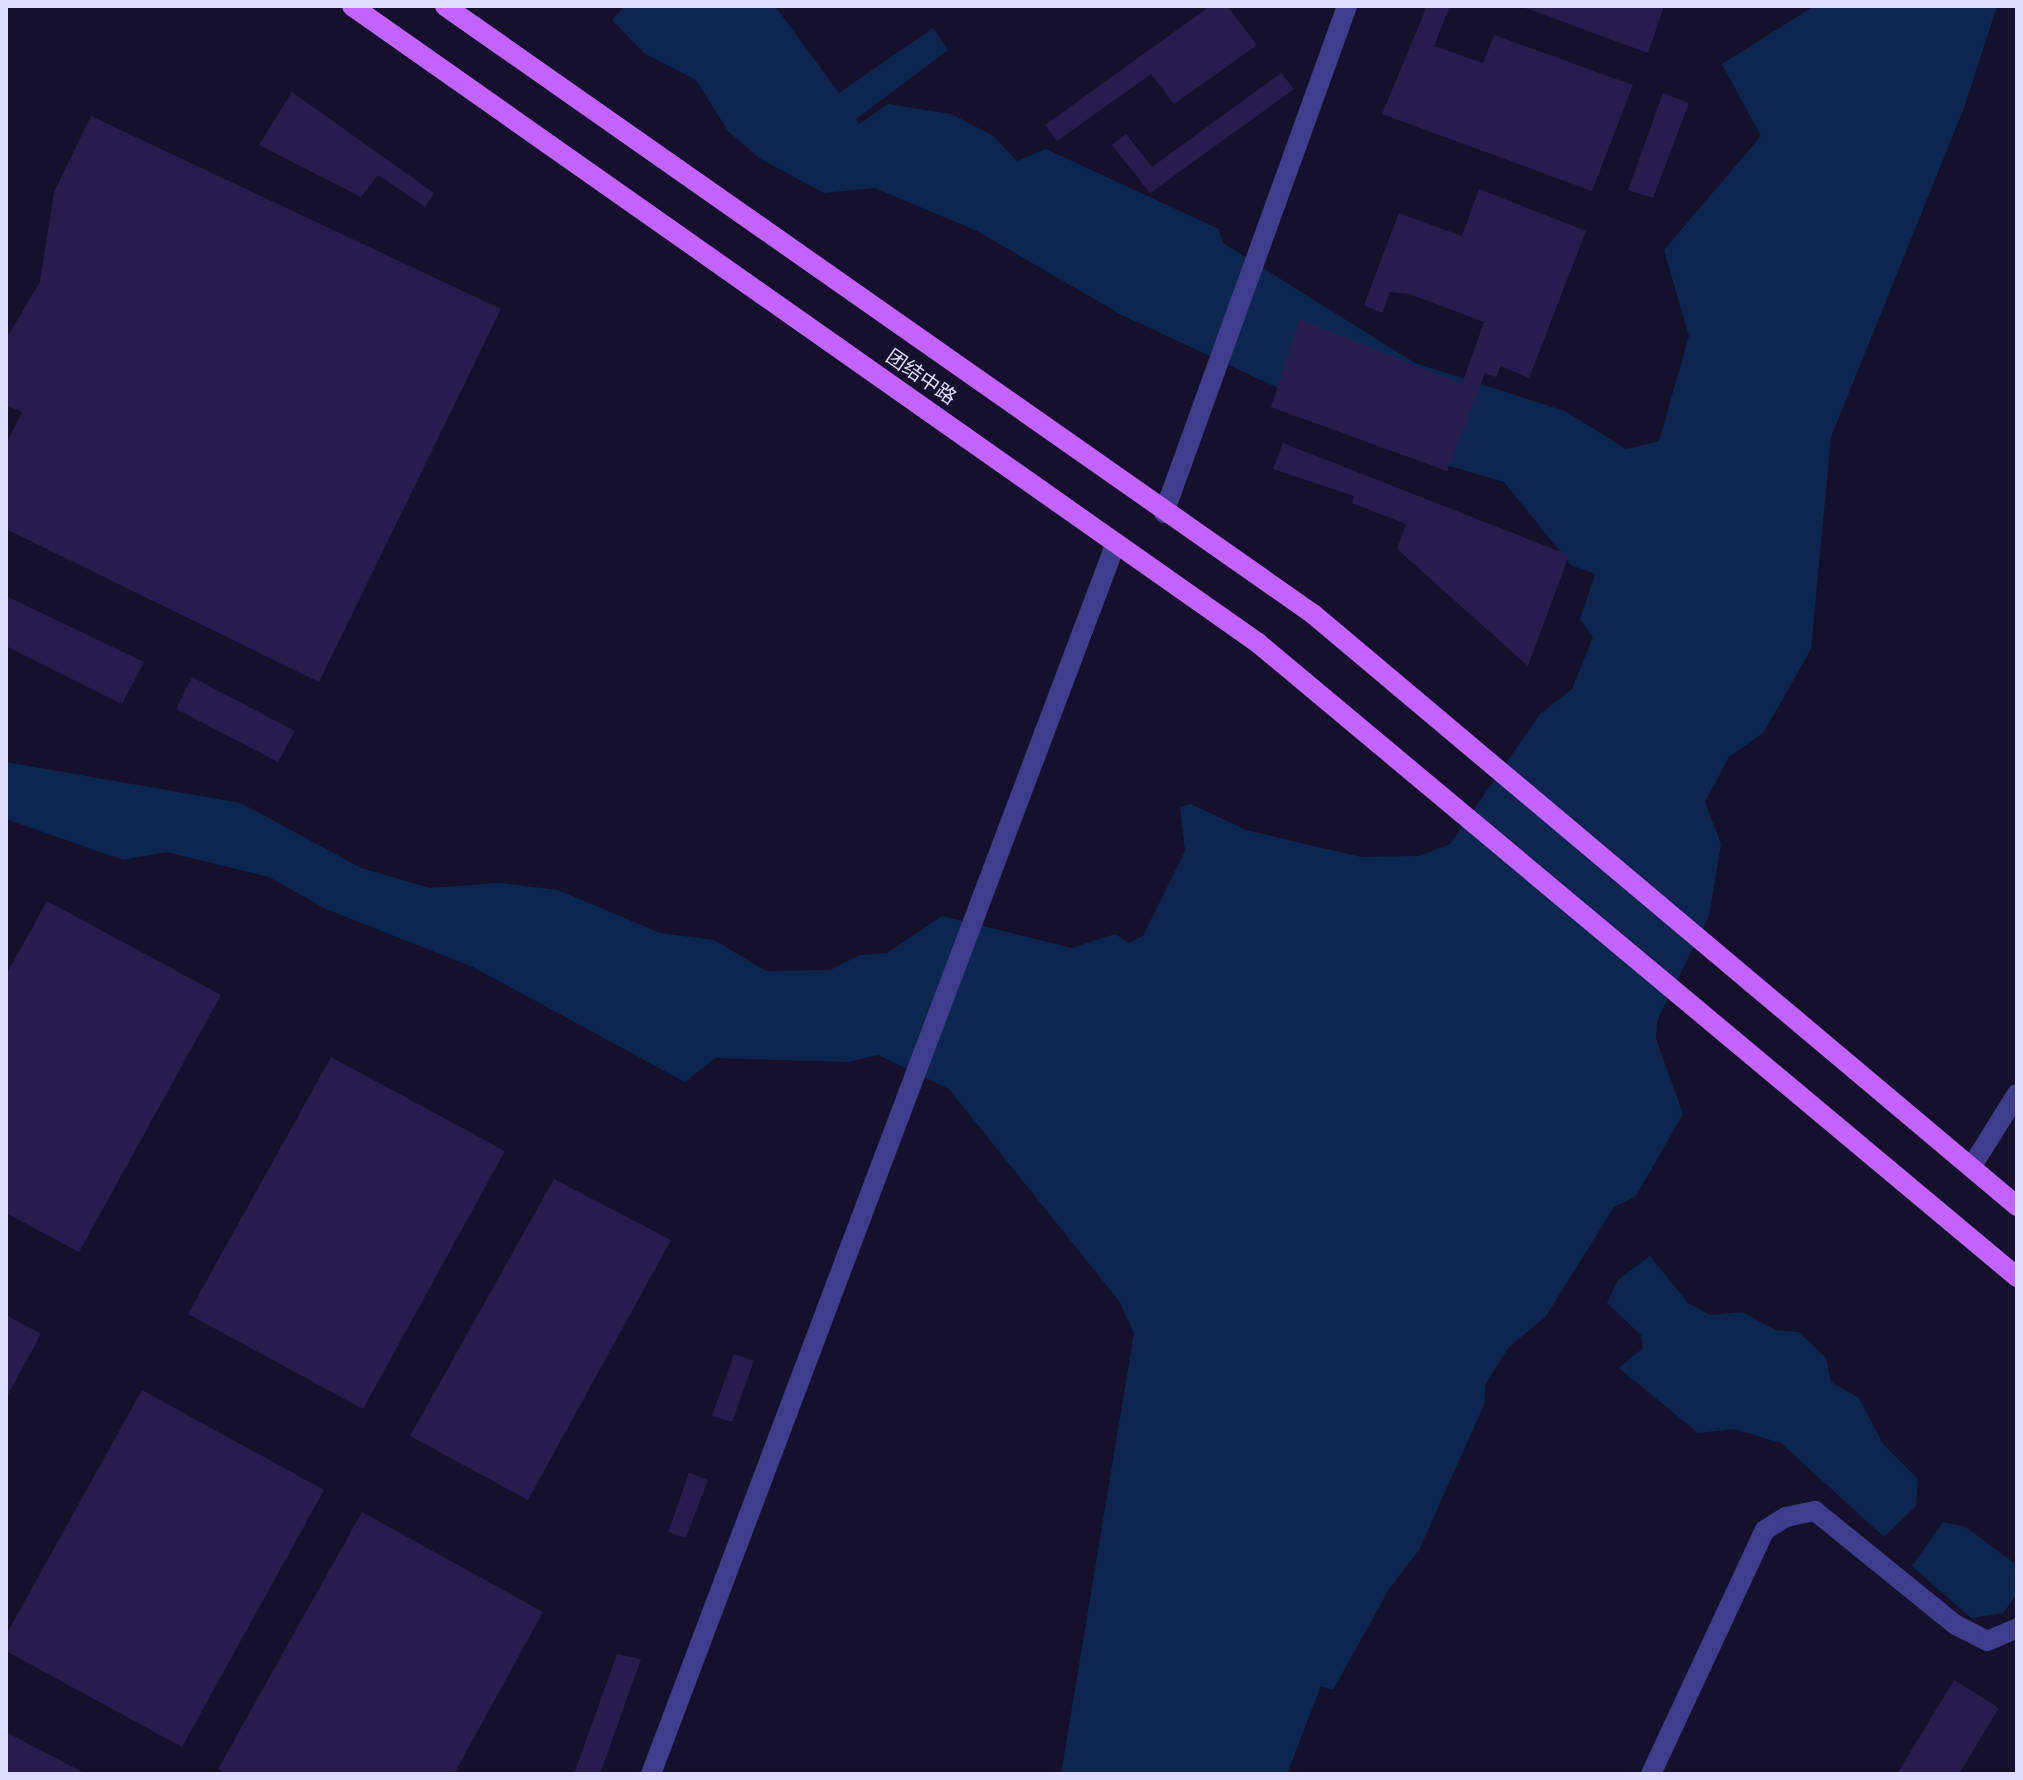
<!DOCTYPE html>
<meta charset="utf-8">
<style>
body{margin:0}
#map{position:relative;width:2023px;height:1780px;overflow:hidden;background:#15112c;font-family:"Public Sans","Noto Sans SC",sans-serif}
div>[style]{position:absolute}
.water>*{inset:0;background:#0d264f}
.building>*{inset:0;background:#261d4d}
.minor>*{height:20px;margin:-10px;padding:0 10px;transform-origin:10px;border-radius:10px;background:#3e3c8b}
.major>*{height:20px;margin:-10px;padding:0 10px;transform-origin:10px;border-radius:10px;background:#c363ff}
span{translate:-50% -50%;white-space:nowrap;text-align:center;line-height:1.15;-webkit-text-stroke:7px #15112c;paint-order:stroke}
.street-label{font-size:20px;color:#dfdcff}
.frame{position:absolute;inset:0;border:8px solid #dfdcff;pointer-events:none}
</style>
<div id="map">
<div class="water">
<i style="clip-path:polygon(625px 6px,775px 6px,839px 93px,933px 28px,948px 50px,856px 119px,859px 124px,888px 104px,951px 114px,992px 135px,1017px 161px,1046px 149px,1219px 229px,1223px 243px,1415px 363px,1565px 411px,1626px 449px,1659px 441px,1689px 336px,1664px 250px,1761px 136px,1722px 64px,1814px 6px,1997px 6px,1964px 108px,1831px 437px,1811px 649px,1764px 732px,1729px 757px,1705px 802px,1721px 844px,1709px 916px,1657px 1021px,1656px 1039px,1683px 1114px,1636px 1196px,1614px 1207px,1546px 1316px,1509px 1347px,1486px 1383px,1484px 1405px,1419px 1550px,1389px 1589px,1333px 1690px,1321px 1686px,1287px 1774px,1061px 1774px,1134px 1333px,1119px 1301px,949px 1089px,878px 1055px,849px 1062px,715px 1058px,685px 1082px,473px 967px,326px 909px,269px 877px,166px 852px,123px 860px,6px 819px,6px 762px,241px 803px,361px 868px,430px 888px,499px 883px,558px 890px,660px 933px,714px 940px,766px 971px,830px 970px,860px 955px,887px 953px,942px 916px,1072px 948px,1115px 934px,1129px 943px,1143px 936px,1185px 851px,1180px 807px,1191px 804px,1246px 830px,1361px 857px,1419px 856px,1450px 844px,1540px 714px,1572px 689px,1593px 637px,1580px 619px,1595px 574px,1571px 565px,1504px 482px,1436px 462px,1122px 315px,977px 231px,875px 188px,824px 193px,759px 158px,728px 131px,696px 80px,644px 53px,612px 20px)"></i>
<i style="clip-path:polygon(1650px 1256px,1688px 1303px,1710px 1315px,1742px 1312px,1776px 1330px,1799px 1332px,1826px 1358px,1831px 1382px,1859px 1398px,1883px 1444px,1918px 1479px,1916px 1506px,1884px 1537px,1781px 1443px,1734px 1429px,1698px 1433px,1619px 1368px,1643px 1348px,1641px 1335px,1607px 1303px,1618px 1280px)"></i>
<i style="clip-path:polygon(1943px 1522px,1966px 1527px,2014px 1563px,2017px 1594px,2003px 1613px,1971px 1618px,1912px 1566px)"></i>
</div>
<div class="building">
<i style="clip-path:polygon(1210px 6px,1227px 6px,1257px 45px,1174px 104px,1151px 74px,1057px 141px,1045px 125px)"></i>
<i style="clip-path:polygon(1427px 6px,1450px 6px,1434px 46px,1483px 63px,1494px 35px,1633px 85px,1592px 191px,1382px 114px)"></i>
<i style="clip-path:polygon(1520px 6px,1664px 6px,1648px 53px)"></i>
<i style="clip-path:polygon(1281px 73px,1294px 89px,1150px 193px,1112px 145px,1126px 134px,1152px 167px)"></i>
<i style="clip-path:polygon(292px 92px,434px 193px,425px 207px,378px 175px,361px 197px,259px 145px)"></i>
<i style="clip-path:polygon(1663px 93px,1689px 103px,1653px 198px,1628px 190px)"></i>
<i style="clip-path:polygon(91px 116px,501px 309px,319px 682px,6px 529px,6px 444px,22px 412px,6px 405px,6px 339px,40px 282px,54px 192px)"></i>
<i style="clip-path:polygon(1479px 189px,1586px 231px,1529px 378px,1501px 366px,1496px 377px,1485px 373px,1447px 471px,1271px 407px,1300px 319px,1462px 384px,1484px 322px,1410px 294px,1390px 292px,1382px 313px,1364px 305px,1399px 213px,1462px 236px)"></i>
<i style="clip-path:polygon(1283px 443px,1569px 555px,1528px 666px,1397px 549px,1406px 524px,1352px 503px,1354px 496px,1273px 469px)"></i>
<i style="clip-path:polygon(6px 596px,144px 662px,122px 704px,6px 646px)"></i>
<i style="clip-path:polygon(192px 677px,295px 731px,278px 762px,176px 709px)"></i>
<i style="clip-path:polygon(47px 901px,221px 995px,79px 1252px,6px 1213px,6px 975px)"></i>
<i style="clip-path:polygon(331px 1057px,505px 1151px,363px 1409px,188px 1314px)"></i>
<i style="clip-path:polygon(554px 1179px,671px 1240px,528px 1500px,410px 1436px)"></i>
<i style="clip-path:polygon(6px 1315px,41px 1334px,6px 1398px)"></i>
<i style="clip-path:polygon(734px 1354px,754px 1361px,732px 1422px,712px 1416px)"></i>
<i style="clip-path:polygon(142px 1390px,324px 1490px,182px 1747px,6px 1651px,6px 1635px)"></i>
<i style="clip-path:polygon(689px 1473px,708px 1480px,686px 1538px,668px 1532px)"></i>
<i style="clip-path:polygon(362px 1512px,543px 1612px,454px 1774px,227px 1774px,218px 1769px)"></i>
<i style="clip-path:polygon(617px 1654px,641px 1659px,600px 1774px,574px 1774px)"></i>
<i style="clip-path:polygon(1954px 1680px,1999px 1708px,1959px 1774px,1897px 1774px)"></i>
<i style="clip-path:polygon(6px 1732px,86px 1774px,6px 1774px)"></i>
</div>
<div class="minor">
<i style="left:1164px;top:513px;width:539px;rotate:-70.15deg"></i>
<i style="left:1972px;top:1166px;width:85px;rotate:-58deg"></i>
<i style="left:651px;top:1774px;width:1316px;rotate:-69.31deg"></i>
<i style="left:1651px;top:1774px;width:269px;rotate:-65deg"></i>
<i style="left:1765px;top:1530px;width:25px;rotate:-32deg"></i>
<i style="left:1786px;top:1517px;width:30px;rotate:-12deg"></i>
<i style="left:1815px;top:1511px;width:181px;rotate:39deg"></i>
<i style="left:1956px;top:1625px;width:35px;rotate:27deg"></i>
<i style="left:1987px;top:1641px;width:33px;rotate:-23deg"></i>
</div>
<div class="major">
<i style="left:352px;top:6px;width:1108px;rotate:35.11deg"></i>
<i style="left:1258px;top:643px;width:989px;rotate:39.87deg"></i>
<i style="left:445px;top:6px;width:1060px;rotate:35.01deg"></i>
<i style="left:1313px;top:614px;width:920px;rotate:40.06deg"></i>
</div>
<div class="street-label">
<span style="left:921px;top:377px;rotate:35deg">团结中路</span>
</div>
<div class="frame"></div>
</div>
